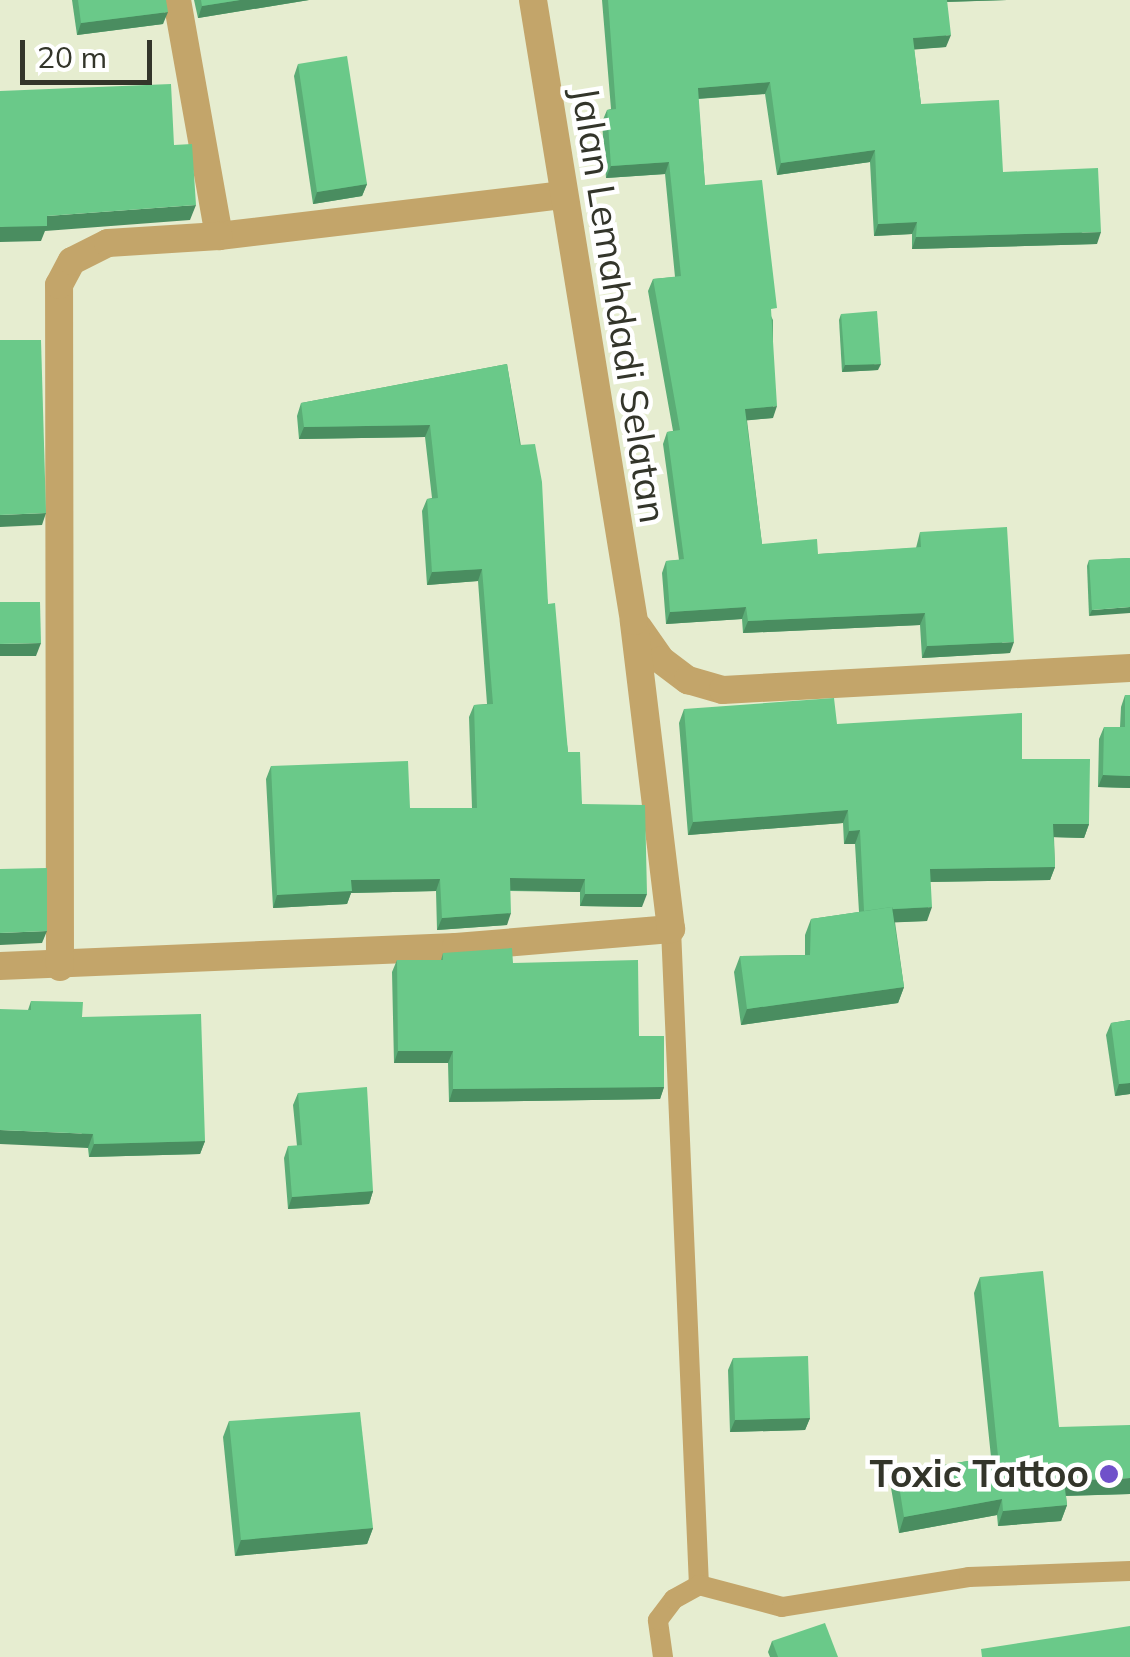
<!DOCTYPE html>
<style>
body{margin:0}
#map{position:relative;width:1130px;height:1657px;overflow:hidden;background:#e6edd0;font-family:Mulish,sans-serif}
div>[style]{position:absolute}
.service>*{height:20px;margin:-10px;padding:0 10px;transform-origin:10px;border-radius:10px;background:#c3a56a}
.minor>*{height:28px;margin:-14px;padding:0 14px;transform-origin:14px;border-radius:14px;background:#c3a56a}
.wall>*{inset:0;background:#5bad76}
.shaded-wall>*{inset:0;background:#4a8d60}
.building>*{inset:0;background:#6ac989}
.dots>*{width:28px;height:28px;translate:-50% -50%;box-sizing:border-box;border:5px solid #fff;border-radius:50%}
span{translate:-50% -50%;white-space:nowrap;text-align:center;line-height:1.15;-webkit-text-stroke:9px #fff;paint-order:stroke}
.street-label{font-size:38px;color:#33352a}
.poi-label{font-size:38px;color:#33352a;font-weight:700}
.right{translate:-100% -50%;text-align:right}
.scale{position:absolute;left:20px;top:40px;width:132px;height:45px;box-sizing:border-box;border:5px solid #33352a;border-top:0;padding-left:12px;font-size:30px;line-height:35px;white-space:nowrap;color:#33352a;-webkit-text-stroke:8px #fff;paint-order:stroke}
</style>
<div id="map">
<div class="service">
<i style="left:671px;top:929px;width:657px;rotate:87.56deg"></i>
<i style="left:663px;top:1657px;width:37px;rotate:-98deg"></i>
<i style="left:658px;top:1620px;width:26px;rotate:-53deg"></i>
<i style="left:674px;top:1599px;width:29px;rotate:-29deg"></i>
<i style="left:699px;top:1585px;width:86px;rotate:14.8deg"></i>
<i style="left:782px;top:1607px;width:189px;rotate:-9.1deg"></i>
<i style="left:969px;top:1577px;width:161px;rotate:-2.1deg"></i>
</div>
<div class="minor">
<i style="left:177px;top:0;width:240px;rotate:79.9deg"></i>
<i style="left:219px;top:236px;width:347px;rotate:-6.8deg"></i>
<i style="left:638px;top:627px;width:40px;rotate:55.1deg"></i>
<i style="left:661px;top:660px;width:34px;rotate:37deg"></i>
<i style="left:688px;top:680px;width:36px;rotate:16deg"></i>
<i style="left:723px;top:690px;width:408px;rotate:-3.1deg"></i>
<i style="left:0;top:966px;width:456px;rotate:-2.4deg"></i>
<i style="left:456px;top:947px;width:216px;rotate:-4.8deg"></i>
<i style="left:671px;top:929px;width:310px;rotate:-96.9deg"></i>
<i style="left:634px;top:621px;width:629px;rotate:-99.24deg"></i>
<i style="left:60px;top:967px;width:682px;rotate:-90.08deg"></i>
<i style="left:59px;top:285px;width:27px;rotate:-62deg"></i>
<i style="left:72px;top:261px;width:40px;rotate:-26.6deg"></i>
<i style="left:108px;top:243px;width:111px;rotate:-3.6deg"></i>
</div>
<div class="wall">
<i style="clip-path:polygon(72px 0,166px 0,163px 24px,77px 35px)"></i>
<i style="clip-path:polygon(194px 0,309px 0,198px 18px)"></i>
<i style="clip-path:polygon(602px 0,1007px 0,947px 2px,946px 47px,914px 49px,921px 104px,1003px 172px,1097px 244px,912px 249px,912px 234px,874px 236px,870px 162px,777px 175px,765px 94px,698px 99px,705px 185px,773px 320px,773px 418px,747px 420px,762px 544px,818px 554px,916px 548px,920px 532px,1010px 653px,922px 658px,920px 625px,743px 633px,742px 619px,666px 624px,662px 573px,666px 561px,679px 560px,663px 444px,667px 432px,673px 431px,648px 291px,653px 279px,675px 277px,665px 174px,606px 178px,602px 122px,607px 110px,611px 109px)"></i>
<i style="clip-path:polygon(298px 64px,367px 184px,362px 196px,313px 204px,294px 76px)"></i>
<i style="clip-path:polygon(841px 314px,878px 370px,842px 372px,839px 320px)"></i>
<i style="clip-path:polygon(507px 364px,548px 604px,568px 752px,582px 804px,642px 907px,580px 906px,580px 892px,510px 891px,507px 925px,437px 930px,436px 891px,351px 893px,347px 904px,273px 908px,266px 779px,271px 766px,410px 808px,472px 808px,469px 717px,474px 705px,487px 704px,478px 581px,427px 585px,422px 511px,427px 499px,432px 498px,425px 437px,299px 439px,297px 416px,301px 403px)"></i>
<i style="clip-path:polygon(1130px 558px,1089px 616px,1087px 566px,1089px 560px)"></i>
<i style="clip-path:polygon(1125px 695px,1130px 695px,1130px 788px,1098px 787px,1099px 739px,1104px 727px,1120px 727px,1121px 707px)"></i>
<i style="clip-path:polygon(684px 709px,837px 724px,1022px 759px,1089px 824px,1084px 838px,1054px 837px,1055px 867px,1050px 880px,930px 882px,927px 921px,895px 922px,904px 987px,898px 1003px,741px 1025px,734px 972px,740px 956px,805px 955px,805px 935px,811px 919px,859px 912px,855px 844px,844px 844px,843px 823px,688px 835px,679px 723px)"></i>
<i style="clip-path:polygon(443px 953px,513px 963px,639px 1036px,664px 1087px,660px 1099px,449px 1102px,448px 1063px,394px 1063px,392px 972px,397px 960px,441px 960px)"></i>
<i style="clip-path:polygon(31px 1001px,82px 1017px,205px 1141px,200px 1154px,89px 1157px,88px 1148px,28px 1010px)"></i>
<i style="clip-path:polygon(1130px 1020px,1130px 1094px,1115px 1096px,1106px 1035px,1111px 1023px)"></i>
<i style="clip-path:polygon(298px 1093px,373px 1191px,369px 1204px,288px 1209px,284px 1158px,288px 1146px,297px 1146px,293px 1105px)"></i>
<i style="clip-path:polygon(980px 1277px,1059px 1427px,1130px 1494px,1066px 1496px,1067px 1505px,1061px 1521px,998px 1526px,997px 1515px,899px 1533px,891px 1488px,897px 1473px,991px 1457px,974px 1293px)"></i>
<i style="clip-path:polygon(733px 1358px,810px 1418px,805px 1430px,730px 1432px,728px 1370px)"></i>
<i style="clip-path:polygon(229px 1421px,373px 1528px,367px 1544px,235px 1556px,223px 1437px)"></i>
<i style="clip-path:polygon(772px 1641px,838px 1657px,770px 1657px,768px 1652px)"></i>
</div>
<div class="shaded-wall">
<i style="clip-path:polygon(240px 0,309px 0,198px 18px,202px 6px)"></i>
<i style="clip-path:polygon(943px 0,1007px 0,942px 2px)"></i>
<i style="clip-path:polygon(168px 12px,163px 24px,77px 35px,81px 23px)"></i>
<i style="clip-path:polygon(951px 35px,946px 47px,909px 50px,913px 38px)"></i>
<i style="clip-path:polygon(770px 82px,765px 94px,693px 99px,698px 88px)"></i>
<i style="clip-path:polygon(875px 150px,870px 162px,777px 175px,781px 163px)"></i>
<i style="clip-path:polygon(669px 162px,665px 174px,606px 178px,611px 166px)"></i>
<i style="clip-path:polygon(367px 184px,362px 196px,313px 204px,317px 192px)"></i>
<i style="clip-path:polygon(196px 205px,190px 220px,45px 231px,41px 241px,0 242px,0 227px,47px 216px)"></i>
<i style="clip-path:polygon(917px 222px,912px 234px,874px 236px,878px 224px)"></i>
<i style="clip-path:polygon(1101px 232px,1097px 244px,912px 249px,916px 237px)"></i>
<i style="clip-path:polygon(881px 364px,878px 370px,842px 372px,845px 365px)"></i>
<i style="clip-path:polygon(777px 406px,773px 418px,741px 421px,745px 409px)"></i>
<i style="clip-path:polygon(430px 425px,425px 437px,299px 439px,304px 427px)"></i>
<i style="clip-path:polygon(46px 513px,42px 525px,0 527px,0 515px)"></i>
<i style="clip-path:polygon(482px 569px,478px 581px,427px 585px,432px 572px)"></i>
<i style="clip-path:polygon(746px 607px,742px 619px,666px 624px,670px 612px)"></i>
<i style="clip-path:polygon(1130px 607px,1130px 613px,1089px 616px,1092px 610px)"></i>
<i style="clip-path:polygon(925px 613px,920px 625px,743px 633px,748px 621px)"></i>
<i style="clip-path:polygon(1014px 642px,1010px 653px,922px 658px,927px 646px)"></i>
<i style="clip-path:polygon(41px 643px,36px 656px,0 656px,0 644px)"></i>
<i style="clip-path:polygon(1103px 775px,1130px 776px,1130px 788px,1098px 787px)"></i>
<i style="clip-path:polygon(848px 810px,843px 823px,688px 835px,693px 822px)"></i>
<i style="clip-path:polygon(1053px 824px,1089px 824px,1084px 838px,1048px 837px)"></i>
<i style="clip-path:polygon(860px 830px,855px 844px,844px 844px,849px 831px)"></i>
<i style="clip-path:polygon(1055px 867px,1050px 880px,925px 882px,930px 869px)"></i>
<i style="clip-path:polygon(510px 878px,585px 879px,580px 892px,505px 890px)"></i>
<i style="clip-path:polygon(440px 879px,436px 891px,351px 893px,347px 904px,273px 908px,277px 895px,351px 880px)"></i>
<i style="clip-path:polygon(585px 894px,647px 894px,642px 907px,580px 906px)"></i>
<i style="clip-path:polygon(932px 907px,927px 921px,859px 924px,864px 911px)"></i>
<i style="clip-path:polygon(511px 913px,507px 925px,437px 930px,442px 918px)"></i>
<i style="clip-path:polygon(47px 931px,42px 943px,0 945px,0 933px)"></i>
<i style="clip-path:polygon(904px 987px,898px 1003px,741px 1025px,747px 1009px)"></i>
<i style="clip-path:polygon(398px 1051px,453px 1051px,448px 1063px,394px 1063px)"></i>
<i style="clip-path:polygon(1130px 1083px,1130px 1094px,1115px 1096px,1119px 1084px)"></i>
<i style="clip-path:polygon(664px 1087px,660px 1099px,449px 1102px,453px 1089px)"></i>
<i style="clip-path:polygon(0 1130px,93px 1134px,88px 1148px,0 1144px)"></i>
<i style="clip-path:polygon(205px 1141px,200px 1154px,89px 1157px,94px 1144px)"></i>
<i style="clip-path:polygon(373px 1191px,369px 1204px,288px 1209px,292px 1197px)"></i>
<i style="clip-path:polygon(810px 1418px,805px 1430px,730px 1432px,735px 1420px)"></i>
<i style="clip-path:polygon(1130px 1478px,1130px 1494px,1059px 1496px,1064px 1481px)"></i>
<i style="clip-path:polygon(1002px 1499px,997px 1515px,899px 1533px,904px 1517px)"></i>
<i style="clip-path:polygon(1067px 1505px,1061px 1521px,998px 1526px,1003px 1511px)"></i>
<i style="clip-path:polygon(373px 1528px,367px 1544px,235px 1556px,241px 1540px)"></i>
</div>
<div class="building">
<i style="clip-path:polygon(78px 0,166px 0,168px 12px,81px 23px)"></i>
<i style="clip-path:polygon(201px 0,240px 0,202px 6px)"></i>
<i style="clip-path:polygon(608px 0,947px 0,951px 35px,913px 38px,921px 104px,999px 100px,1003px 172px,1098px 168px,1101px 232px,916px 237px,917px 222px,878px 224px,875px 150px,781px 163px,770px 82px,698px 88px,705px 185px,762px 180px,777px 308px,771px 309px,777px 406px,745px 409px,762px 544px,817px 539px,818px 554px,921px 547px,920px 532px,1007px 527px,1014px 642px,927px 646px,925px 613px,748px 621px,746px 607px,670px 612px,666px 561px,684px 559px,667px 432px,680px 430px,653px 279px,681px 276px,669px 162px,611px 166px,607px 110px,616px 109px)"></i>
<i style="clip-path:polygon(347px 56px,367px 184px,317px 192px,298px 64px)"></i>
<i style="clip-path:polygon(171px 84px,174px 145px,192px 144px,196px 205px,47px 216px,47px 226px,0 227px,0 91px)"></i>
<i style="clip-path:polygon(877px 311px,881px 364px,845px 365px,841px 314px)"></i>
<i style="clip-path:polygon(0 340px,41px 340px,46px 513px,0 515px)"></i>
<i style="clip-path:polygon(507px 364px,520px 445px,535px 444px,542px 482px,548px 604px,555px 603px,568px 752px,580px 752px,582px 804px,645px 805px,647px 894px,585px 894px,585px 879px,510px 878px,511px 913px,442px 918px,440px 879px,351px 880px,352px 891px,277px 895px,271px 766px,408px 761px,410px 808px,477px 808px,474px 705px,493px 704px,482px 569px,432px 572px,427px 499px,438px 498px,430px 425px,304px 427px,301px 403px)"></i>
<i style="clip-path:polygon(1130px 558px,1130px 607px,1092px 610px,1089px 560px)"></i>
<i style="clip-path:polygon(0 602px,40px 602px,41px 643px,0 644px)"></i>
<i style="clip-path:polygon(1125px 695px,1130px 695px,1130px 776px,1103px 775px,1104px 727px,1125px 727px)"></i>
<i style="clip-path:polygon(834px 698px,837px 724px,1022px 713px,1022px 759px,1090px 759px,1089px 824px,1053px 824px,1055px 867px,930px 869px,932px 907px,893px 909px,892px 907px,864px 911px,860px 830px,849px 831px,848px 810px,693px 822px,684px 709px)"></i>
<i style="clip-path:polygon(47px 868px,47px 931px,0 933px,0 869px)"></i>
<i style="clip-path:polygon(892px 907px,904px 987px,747px 1009px,740px 956px,810px 955px,811px 919px)"></i>
<i style="clip-path:polygon(512px 948px,513px 963px,638px 960px,639px 1036px,664px 1036px,664px 1087px,453px 1089px,453px 1051px,398px 1051px,397px 960px,443px 960px,443px 953px)"></i>
<i style="clip-path:polygon(31px 1001px,83px 1002px,82px 1017px,201px 1014px,205px 1141px,94px 1144px,93px 1134px,0 1130px,0 1009px,31px 1010px)"></i>
<i style="clip-path:polygon(1130px 1020px,1130px 1083px,1119px 1084px,1111px 1023px)"></i>
<i style="clip-path:polygon(367px 1087px,373px 1191px,292px 1197px,288px 1146px,302px 1145px,298px 1093px)"></i>
<i style="clip-path:polygon(1043px 1271px,1059px 1427px,1130px 1425px,1130px 1478px,1064px 1481px,1067px 1505px,1003px 1511px,1002px 1499px,904px 1517px,897px 1473px,998px 1456px,980px 1277px)"></i>
<i style="clip-path:polygon(808px 1356px,810px 1418px,735px 1420px,733px 1358px)"></i>
<i style="clip-path:polygon(360px 1412px,373px 1528px,241px 1540px,229px 1421px)"></i>
<i style="clip-path:polygon(825px 1623px,838px 1657px,778px 1657px,772px 1641px)"></i>
<i style="clip-path:polygon(1130px 1626px,1130px 1657px,982px 1657px,981px 1649px)"></i>
</div>
<div class="dots">
<i style="left:1109px;top:1474px;background:#7051ca"></i>
</div>
<div class="street-label">
<span style="left:619px;top:305px;rotate:81deg">Jalan Lemahdadi Selatan</span>
</div>
<div class="poi-label">
<span class="right" style="left:1089px;top:1474px">Toxic Tattoo</span>
</div>
<div class="scale">20 m</div>
</div>
